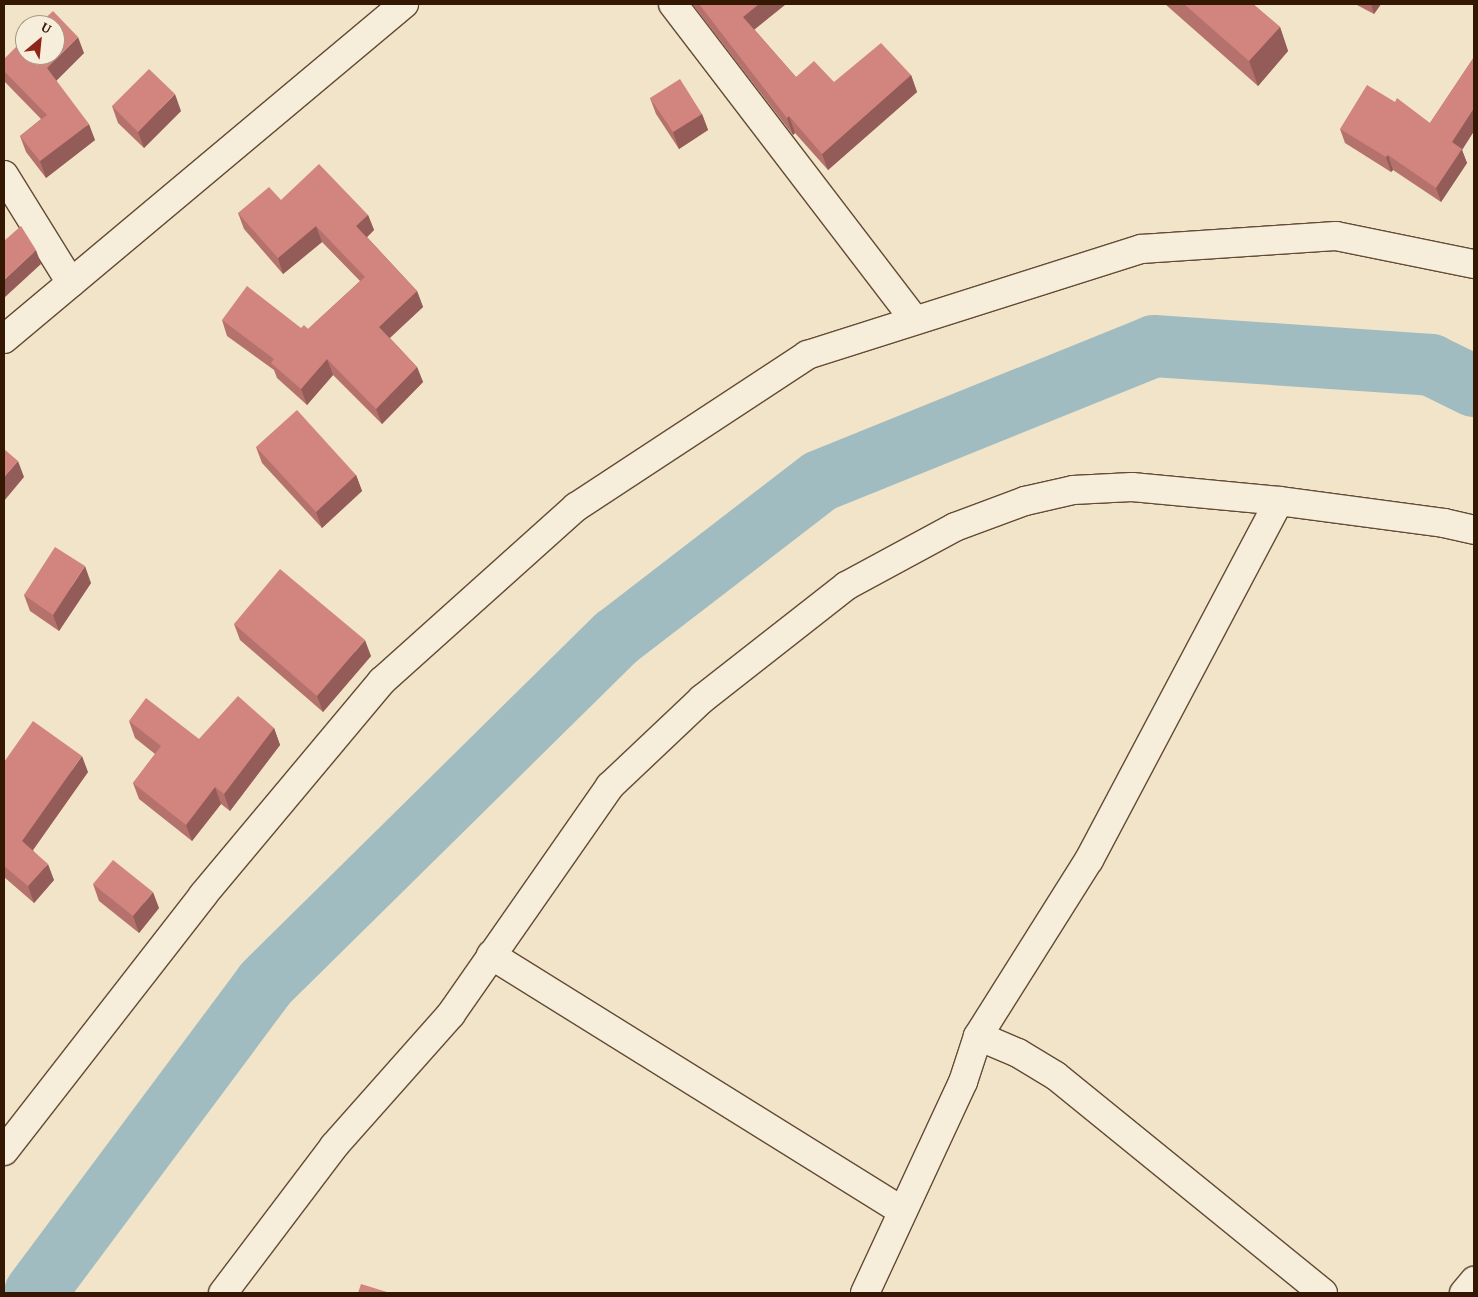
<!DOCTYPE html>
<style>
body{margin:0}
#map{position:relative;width:1478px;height:1297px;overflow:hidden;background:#f1e4c8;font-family:"Gentium Book Plus",serif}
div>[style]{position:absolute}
.river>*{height:62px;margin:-31px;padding:0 31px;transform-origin:31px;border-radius:31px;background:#a0bcc1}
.roads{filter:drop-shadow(1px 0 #634b35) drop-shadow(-1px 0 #634b35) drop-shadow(0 1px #634b35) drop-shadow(0 -1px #634b35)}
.street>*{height:28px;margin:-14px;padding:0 14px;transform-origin:14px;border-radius:14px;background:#f6eddb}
.secondary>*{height:28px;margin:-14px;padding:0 14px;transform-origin:14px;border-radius:14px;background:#f6eddb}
.wall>*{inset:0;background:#b5726d}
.shaded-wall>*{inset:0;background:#935c59}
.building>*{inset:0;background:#d2847f}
span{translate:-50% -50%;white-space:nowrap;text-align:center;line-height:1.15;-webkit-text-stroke:5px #f6eddb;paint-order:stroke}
.frame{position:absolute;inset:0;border:5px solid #341804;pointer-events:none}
.north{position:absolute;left:15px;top:15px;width:50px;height:50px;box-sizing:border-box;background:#f6eddb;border:1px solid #a89885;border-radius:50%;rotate:28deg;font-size:14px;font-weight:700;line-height:20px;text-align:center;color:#341804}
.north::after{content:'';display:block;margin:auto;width:18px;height:22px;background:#8f2418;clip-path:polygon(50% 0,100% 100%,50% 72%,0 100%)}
</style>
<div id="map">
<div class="river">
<i style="left:35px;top:1293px;width:385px;rotate:-53.3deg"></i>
<i style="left:265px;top:984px;width:493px;rotate:-44.6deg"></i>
<i style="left:616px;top:638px;width:257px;rotate:-37.6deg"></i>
<i style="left:820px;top:481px;width:360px;rotate:-22deg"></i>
<i style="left:1154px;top:346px;width:278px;rotate:3.9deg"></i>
<i style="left:1431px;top:365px;width:48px;rotate:26deg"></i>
</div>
<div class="roads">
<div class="street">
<i style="left:673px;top:4px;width:398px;rotate:52.6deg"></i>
<i style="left:4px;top:175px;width:127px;rotate:58.2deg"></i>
<i style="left:491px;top:955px;width:483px;rotate:31.9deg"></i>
<i style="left:978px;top:1036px;width:208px;rotate:-57.8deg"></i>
<i style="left:1089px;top:860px;width:406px;rotate:-62.1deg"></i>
<i style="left:4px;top:1151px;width:324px;rotate:-52.1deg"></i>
<i style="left:203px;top:895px;width:279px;rotate:-50.1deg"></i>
<i style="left:382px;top:681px;width:261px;rotate:-41.9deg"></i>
<i style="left:576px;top:507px;width:277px;rotate:-33.3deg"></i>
<i style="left:807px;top:355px;width:350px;rotate:-17.6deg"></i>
<i style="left:1141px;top:249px;width:195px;rotate:-3.8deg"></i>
<i style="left:1336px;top:236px;width:141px;rotate:11.5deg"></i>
<i style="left:223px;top:1293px;width:184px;rotate:-52.9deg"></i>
<i style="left:334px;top:1146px;width:176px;rotate:-48.4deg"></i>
<i style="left:451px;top:1014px;width:278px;rotate:-55.1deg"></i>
<i style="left:610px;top:786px;width:127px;rotate:-43.4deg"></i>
<i style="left:702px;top:699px;width:183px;rotate:-38.1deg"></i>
<i style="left:846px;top:586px;width:124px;rotate:-28.4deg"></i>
<i style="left:955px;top:527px;width:75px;rotate:-20.4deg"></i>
<i style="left:1025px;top:501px;width:49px;rotate:-12.9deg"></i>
<i style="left:1073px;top:490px;width:59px;rotate:-2.9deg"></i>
<i style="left:1132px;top:487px;width:148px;rotate:5.4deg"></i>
<i style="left:1279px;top:501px;width:166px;rotate:7.6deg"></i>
<i style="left:1444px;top:523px;width:31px;rotate:13deg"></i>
<i style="left:865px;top:1293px;width:233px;rotate:-65.1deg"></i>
<i style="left:963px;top:1082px;width:48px;rotate:-71.9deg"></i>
<i style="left:978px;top:1036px;width:43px;rotate:23deg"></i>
<i style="left:1018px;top:1053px;width:44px;rotate:31.2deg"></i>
<i style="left:1056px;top:1076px;width:344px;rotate:39.1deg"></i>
<i style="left:1464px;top:1293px;width:16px;rotate:-50deg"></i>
</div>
<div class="secondary">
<i style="left:4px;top:339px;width:522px;rotate:-39.95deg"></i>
</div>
</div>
<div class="wall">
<i style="clip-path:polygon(692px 4px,786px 4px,754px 29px,796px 77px,834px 82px,911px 75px,917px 92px,828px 170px,795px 133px,793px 135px)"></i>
<i style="clip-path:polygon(1165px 4px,1253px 4px,1280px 27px,1288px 51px,1258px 86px)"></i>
<i style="clip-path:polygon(1355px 4px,1381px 4px,1374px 14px)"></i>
<i style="clip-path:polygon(84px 53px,56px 81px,95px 140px,46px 178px,26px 152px,20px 136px,41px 119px,4px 81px,4px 59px)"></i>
<i style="clip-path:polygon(1474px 57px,1474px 131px,1462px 150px,1467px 163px,1441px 202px,1393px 170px,1391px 172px,1345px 143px,1340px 129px,1430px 123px)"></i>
<i style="clip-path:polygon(650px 98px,702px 114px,708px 130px,679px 149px,656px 114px)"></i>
<i style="clip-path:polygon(112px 106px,181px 111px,144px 148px,118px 123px)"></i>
<i style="clip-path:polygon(281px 200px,368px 215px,374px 230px,367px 237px,417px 291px,423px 307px,390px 338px,417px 367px,423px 382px,382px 424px,333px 375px,307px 405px,277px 378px,274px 370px,227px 336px,222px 320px,301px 328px,308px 329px,360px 281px,322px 242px,283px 274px,244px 229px,238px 213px)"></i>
<i style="clip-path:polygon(256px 447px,356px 475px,362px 491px,322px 528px,262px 463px)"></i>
<i style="clip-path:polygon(91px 583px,59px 631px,30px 611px,24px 595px)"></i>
<i style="clip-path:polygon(234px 624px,371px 656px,323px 712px,240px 640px)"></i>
<i style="clip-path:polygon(129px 721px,199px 739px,274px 728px,280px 745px,230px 811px,221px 804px,192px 841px,139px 799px,133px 783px,155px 754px,135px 738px)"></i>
<i style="clip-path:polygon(4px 762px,88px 772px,33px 850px,54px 880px,34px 903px,4px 877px)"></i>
<i style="clip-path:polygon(93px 884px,159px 908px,139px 933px,99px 901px)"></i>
</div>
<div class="shaded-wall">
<i style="clip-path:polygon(759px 4px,786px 4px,749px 34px,743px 17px)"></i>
<i style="clip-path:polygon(1371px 4px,1381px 4px,1374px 14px)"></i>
<i style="clip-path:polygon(1280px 27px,1288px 51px,1258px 86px,1249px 61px)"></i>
<i style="clip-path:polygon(78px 37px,84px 53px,53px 84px,47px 68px)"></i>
<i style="clip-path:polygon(911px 75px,917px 92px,828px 170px,822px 154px)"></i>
<i style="clip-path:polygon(175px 94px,181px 111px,144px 148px,138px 132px)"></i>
<i style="clip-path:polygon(1474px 108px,1474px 131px,1462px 150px,1467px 163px,1441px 202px,1436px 188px,1452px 142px)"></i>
<i style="clip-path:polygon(702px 114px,708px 130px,679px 149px,673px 132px)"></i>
<i style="clip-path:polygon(789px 116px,795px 133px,793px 135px,787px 118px)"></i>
<i style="clip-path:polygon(89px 124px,95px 140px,46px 178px,40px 161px)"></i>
<i style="clip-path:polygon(1388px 155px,1393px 170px,1391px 172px,1386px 157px)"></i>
<i style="clip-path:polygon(368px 215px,374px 230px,362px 242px,356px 226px)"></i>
<i style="clip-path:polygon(316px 226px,322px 242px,283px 274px,278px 258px)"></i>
<i style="clip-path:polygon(36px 250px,41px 264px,4px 298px,4px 280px)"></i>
<i style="clip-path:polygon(417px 291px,423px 307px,384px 343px,379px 327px)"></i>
<i style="clip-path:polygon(327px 359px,333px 375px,307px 405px,301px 389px)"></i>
<i style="clip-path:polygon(417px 367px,423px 382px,382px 424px,376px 409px)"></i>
<i style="clip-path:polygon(18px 461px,24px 477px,4px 501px,4px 477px)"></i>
<i style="clip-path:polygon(356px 475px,362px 491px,322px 528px,316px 512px)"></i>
<i style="clip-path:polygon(85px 566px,91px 583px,59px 631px,53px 615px)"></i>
<i style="clip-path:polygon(365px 640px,371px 656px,323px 712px,317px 696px)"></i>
<i style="clip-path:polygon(274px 728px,280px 745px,230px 811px,224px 794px)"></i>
<i style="clip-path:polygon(82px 756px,88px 772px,28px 857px,22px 841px)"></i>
<i style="clip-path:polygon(215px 787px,221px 804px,192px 841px,186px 825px)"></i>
<i style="clip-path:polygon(48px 864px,54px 880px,34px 903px,28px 886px)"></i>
<i style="clip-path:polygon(153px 892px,159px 908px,139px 933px,133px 916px)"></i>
</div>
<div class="building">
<i style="clip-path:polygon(699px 4px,759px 4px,743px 17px,796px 77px,814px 61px,834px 82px,881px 43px,911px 75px,822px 154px,789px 116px,787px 118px)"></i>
<i style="clip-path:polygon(1184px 4px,1253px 4px,1280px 27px,1249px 61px)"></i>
<i style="clip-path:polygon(53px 11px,78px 37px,47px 68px,89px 124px,40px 161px,20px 136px,47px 115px,4px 71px,4px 59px,25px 38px,25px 55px,55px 55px,55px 25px,38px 25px)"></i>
<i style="clip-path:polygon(1474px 57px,1474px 108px,1452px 142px,1462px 149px,1436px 188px,1388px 155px,1386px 157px,1340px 129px,1367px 85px,1395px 102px,1397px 98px,1430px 123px)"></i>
<i style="clip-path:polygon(149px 69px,175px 94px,138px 132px,112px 106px)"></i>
<i style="clip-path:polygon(680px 79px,702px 114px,673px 132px,650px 98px)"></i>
<i style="clip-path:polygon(319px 164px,368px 215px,356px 226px,417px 291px,379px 327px,417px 367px,376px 409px,327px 359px,301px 389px,271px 363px,274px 359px,222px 320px,247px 286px,301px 328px,304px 325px,308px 329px,365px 277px,316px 226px,278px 258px,238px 213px,269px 187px,281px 200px)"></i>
<i style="clip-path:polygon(21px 226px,36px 250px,4px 280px,4px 241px)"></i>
<i style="clip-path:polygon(297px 410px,356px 475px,316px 512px,256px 447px)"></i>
<i style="clip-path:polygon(4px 449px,18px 461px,4px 477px)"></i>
<i style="clip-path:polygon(55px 547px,85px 566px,53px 615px,24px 595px)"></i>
<i style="clip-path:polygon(280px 569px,365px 640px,317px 696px,234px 624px)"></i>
<i style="clip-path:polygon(238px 696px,274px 728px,224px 794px,215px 787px,186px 825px,133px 783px,161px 746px,129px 721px,146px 698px,199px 739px)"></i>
<i style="clip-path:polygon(33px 721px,82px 756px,22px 841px,48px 864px,28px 886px,4px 866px,4px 762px)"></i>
<i style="clip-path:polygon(113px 860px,153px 892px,133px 916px,93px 884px)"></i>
<i style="clip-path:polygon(361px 1284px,390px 1293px,358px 1293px)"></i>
</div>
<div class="frame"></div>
<div class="north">U</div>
</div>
